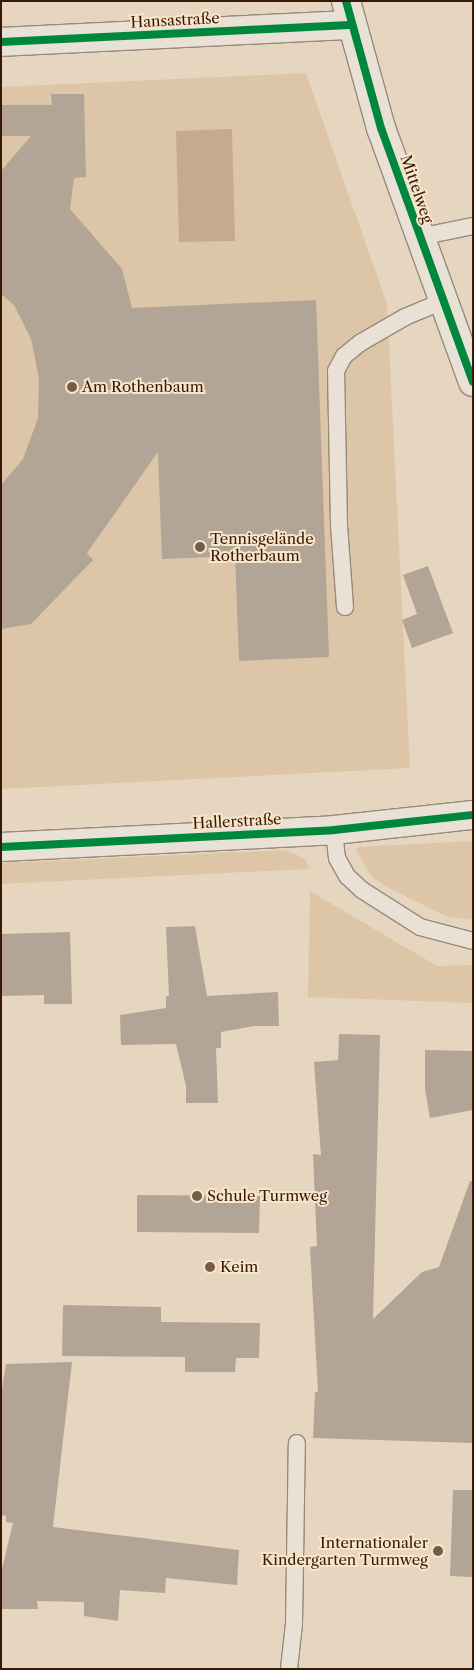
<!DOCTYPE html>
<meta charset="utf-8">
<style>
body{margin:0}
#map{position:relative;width:474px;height:1670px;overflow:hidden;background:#e6d6c0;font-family:"Libre Caslon Text",serif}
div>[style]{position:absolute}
.green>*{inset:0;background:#ddc6a8}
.water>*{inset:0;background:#c4ab8d}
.building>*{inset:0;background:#b2a595}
.roads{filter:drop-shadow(1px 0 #978a7b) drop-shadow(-1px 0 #978a7b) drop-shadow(0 1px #978a7b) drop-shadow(0 -1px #978a7b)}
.service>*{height:16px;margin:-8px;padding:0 8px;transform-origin:8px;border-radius:8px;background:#e9e1d6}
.minor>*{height:28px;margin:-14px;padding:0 14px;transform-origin:14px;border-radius:14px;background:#e9e1d6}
.tertiary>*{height:28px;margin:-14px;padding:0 14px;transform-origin:14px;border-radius:14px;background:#e9e1d6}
.cycleway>*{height:8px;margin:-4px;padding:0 4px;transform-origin:4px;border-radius:4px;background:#00873e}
.dots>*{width:14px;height:14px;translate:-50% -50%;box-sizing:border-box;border:2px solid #f8e6cc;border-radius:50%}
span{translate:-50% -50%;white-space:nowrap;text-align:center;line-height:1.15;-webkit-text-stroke:4px #f8e6cc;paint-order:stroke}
.street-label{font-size:15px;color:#391905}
.poi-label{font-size:15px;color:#391905}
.left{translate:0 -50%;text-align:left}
.right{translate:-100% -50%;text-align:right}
.frame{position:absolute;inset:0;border:2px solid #391905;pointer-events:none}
</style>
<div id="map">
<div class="green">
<i style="clip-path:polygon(306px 73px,387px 304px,410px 768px,1px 789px,1px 87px)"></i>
<i style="clip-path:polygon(473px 841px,473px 920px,445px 916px,387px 887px,372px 877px,356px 850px,358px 847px)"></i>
<i style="clip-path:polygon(286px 850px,304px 858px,310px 869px,1px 884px,1px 863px)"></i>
<i style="clip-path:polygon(310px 891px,437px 966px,473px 965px,473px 1003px,308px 997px)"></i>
</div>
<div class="water">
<i style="clip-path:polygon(232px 129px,235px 241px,179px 242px,176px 131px)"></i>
</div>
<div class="building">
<i style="clip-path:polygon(51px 94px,84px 94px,86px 177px,74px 178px,70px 209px,122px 269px,132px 308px,316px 300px,329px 657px,239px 661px,235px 556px,162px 559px,158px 452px,87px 553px,93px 560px,31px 624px,1px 629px,1px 485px,23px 459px,38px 418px,39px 378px,31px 339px,14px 305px,1px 294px,1px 171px,31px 136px,1px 136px,1px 105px,52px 105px)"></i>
<i style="clip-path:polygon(428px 566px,453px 633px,412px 648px,402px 620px,417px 614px,403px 575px)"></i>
<i style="clip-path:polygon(195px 926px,207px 996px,278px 992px,279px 1026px,254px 1026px,221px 1032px,221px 1048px,216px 1048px,218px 1103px,186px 1103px,186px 1086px,176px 1044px,121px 1045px,120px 1015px,166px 1008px,166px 996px,169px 996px,166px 927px)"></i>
<i style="clip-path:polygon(70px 932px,72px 1004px,44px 1004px,44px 995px,1px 996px,1px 934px)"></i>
<i style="clip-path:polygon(339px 1034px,380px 1035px,373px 1319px,422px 1272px,439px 1267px,470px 1181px,473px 1181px,473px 1443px,313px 1438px,315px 1392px,318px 1392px,310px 1247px,317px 1246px,313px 1154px,321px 1155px,314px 1062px,338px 1060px)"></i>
<i style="clip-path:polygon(425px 1050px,473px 1051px,473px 1110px,430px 1118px,425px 1089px)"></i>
<i style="clip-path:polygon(137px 1195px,260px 1196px,259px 1233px,137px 1232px)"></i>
<i style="clip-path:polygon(63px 1305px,161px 1307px,161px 1322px,260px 1323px,259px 1358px,236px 1358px,235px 1372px,185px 1372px,185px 1357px,62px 1356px)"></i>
<i style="clip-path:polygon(72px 1362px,53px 1527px,239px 1550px,237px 1585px,166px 1578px,165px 1593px,120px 1590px,118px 1621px,84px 1616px,84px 1602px,37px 1601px,38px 1609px,2px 1609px,1px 1573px,13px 1523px,6px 1522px,6px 1516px,1px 1515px,1px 1394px,6px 1364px)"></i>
<i style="clip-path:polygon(453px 1490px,473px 1490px,473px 1577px,450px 1576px)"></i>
</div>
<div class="roads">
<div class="service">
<i style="left:419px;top:237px;width:55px;rotate:-11.5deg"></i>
<i style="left:345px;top:607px;width:82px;rotate:-94.2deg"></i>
<i style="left:339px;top:525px;width:154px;rotate:-91.1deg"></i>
<i style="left:336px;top:371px;width:17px;rotate:-62deg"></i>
<i style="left:344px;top:356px;width:21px;rotate:-39deg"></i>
<i style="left:360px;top:343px;width:52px;rotate:-30deg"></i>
<i style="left:405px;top:317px;width:41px;rotate:-22.8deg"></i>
<i style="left:334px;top:830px;width:28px;rotate:84deg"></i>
<i style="left:337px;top:858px;width:21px;rotate:61deg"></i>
<i style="left:347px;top:876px;width:21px;rotate:43deg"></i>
<i style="left:362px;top:890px;width:69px;rotate:32.5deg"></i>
<i style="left:420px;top:927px;width:55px;rotate:14.8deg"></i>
<i style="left:289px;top:1669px;width:45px;rotate:-83.7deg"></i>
<i style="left:294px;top:1624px;width:181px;rotate:-89.1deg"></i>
</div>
<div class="minor">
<i style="left:1px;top:42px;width:349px;rotate:-2.8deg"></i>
</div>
<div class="tertiary">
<i style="left:346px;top:1px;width:132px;rotate:74.6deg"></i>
<i style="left:381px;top:128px;width:270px;rotate:70.1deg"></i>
<i style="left:1px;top:847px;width:333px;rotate:-2.9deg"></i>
<i style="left:334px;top:830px;width:140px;rotate:-6.2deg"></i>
</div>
</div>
<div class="cycleway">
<i style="left:346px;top:1px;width:132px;rotate:74.6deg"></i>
<i style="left:381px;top:128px;width:270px;rotate:70.1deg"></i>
<i style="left:1px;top:42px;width:349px;rotate:-2.8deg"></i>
<i style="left:1px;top:847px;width:333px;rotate:-2.9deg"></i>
<i style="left:334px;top:830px;width:140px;rotate:-6.2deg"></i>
</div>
<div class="dots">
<i style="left:72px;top:387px;background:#765b46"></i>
<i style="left:200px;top:547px;background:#765b46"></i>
<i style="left:197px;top:1196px;background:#765b46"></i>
<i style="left:210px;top:1267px;background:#765b46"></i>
<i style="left:438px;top:1551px;background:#765b46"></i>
</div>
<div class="street-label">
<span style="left:175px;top:20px;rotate:-3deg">Hansastraße</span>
<span style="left:417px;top:189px;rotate:71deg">Mittelweg</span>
<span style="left:237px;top:821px;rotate:-3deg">Hallerstraße</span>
</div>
<div class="poi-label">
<span class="left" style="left:82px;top:387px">Am Rothenbaum</span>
<span class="left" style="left:210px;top:547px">Tennisgelände<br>Rotherbaum</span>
<span class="left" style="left:207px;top:1196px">Schule Turmweg</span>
<span class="left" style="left:220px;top:1267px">Keim</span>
<span class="right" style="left:428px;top:1551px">Internationaler<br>Kindergarten Turmweg</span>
</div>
<div class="frame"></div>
</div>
